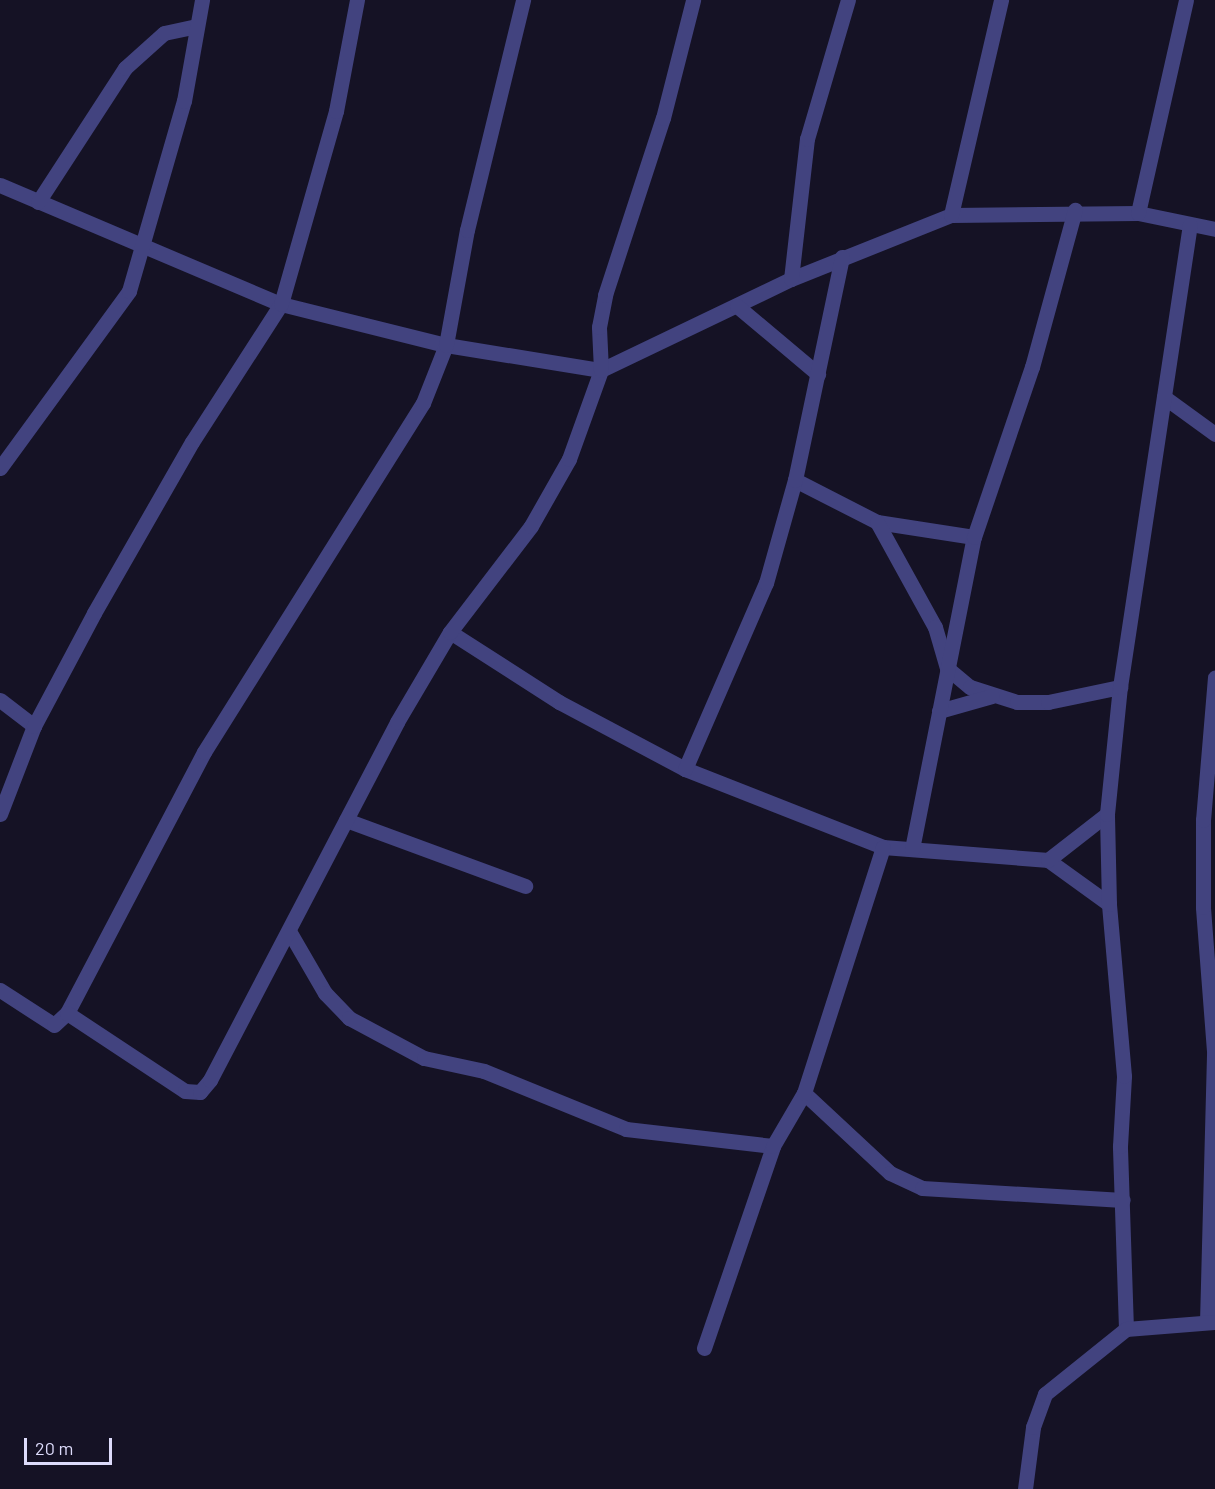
<!DOCTYPE html>
<style>
body{margin:0}
#map{position:relative;width:1215px;height:1489px;overflow:hidden;background:#151225;font-family:Barlow,sans-serif}
div>[style]{position:absolute}
.minor>*{height:15px;margin:-7.5px;padding:0 7.5px;transform-origin:7.5px;border-radius:7.5px;background:#42437f}
span{translate:-50% -50%;white-space:nowrap;text-align:center;line-height:1.15;-webkit-text-stroke:4.5px #151225;paint-order:stroke}
.scale{position:absolute;left:24px;top:1438px;width:88px;height:27px;box-sizing:border-box;border:3px solid #dddbfb;border-top:0;padding-left:8px;font-size:18px;line-height:21px;white-space:nowrap;color:#dddbfb;-webkit-text-stroke:4px #151225;paint-order:stroke}
</style>
<div id="map">
<div class="minor">
<i style="left:0;top:185px;width:305px;rotate:23deg"></i>
<i style="left:281px;top:304px;width:170px;rotate:14deg"></i>
<i style="left:446px;top:345px;width:157px;rotate:9.2deg"></i>
<i style="left:601px;top:370px;width:211px;rotate:-25.6deg"></i>
<i style="left:791px;top:279px;width:172px;rotate:-21.8deg"></i>
<i style="left:951px;top:215px;width:187px;rotate:-0.6deg"></i>
<i style="left:1138px;top:213px;width:79px;rotate:11.7deg"></i>
<i style="left:38px;top:202px;width:160px;rotate:-57deg"></i>
<i style="left:125px;top:68px;width:52px;rotate:-41.9deg"></i>
<i style="left:164px;top:33px;width:33px;rotate:-12deg"></i>
<i style="left:1138px;top:213px;width:218px;rotate:-77.3deg"></i>
<i style="left:951px;top:215px;width:221px;rotate:-76.9deg"></i>
<i style="left:791px;top:279px;width:141px;rotate:-83.5deg"></i>
<i style="left:807px;top:139px;width:145px;rotate:-73.6deg"></i>
<i style="left:737px;top:306px;width:106px;rotate:40deg"></i>
<i style="left:1164px;top:397px;width:63px;rotate:36deg"></i>
<i style="left:0;top:468px;width:219px;rotate:-53.9deg"></i>
<i style="left:129px;top:291px;width:198px;rotate:-73.9deg"></i>
<i style="left:184px;top:101px;width:103px;rotate:-79.9deg"></i>
<i style="left:795px;top:480px;width:92px;rotate:27.1deg"></i>
<i style="left:877px;top:522px;width:98px;rotate:8.8deg"></i>
<i style="left:877px;top:522px;width:120px;rotate:61.1deg"></i>
<i style="left:935px;top:627px;width:43px;rotate:73.7deg"></i>
<i style="left:947px;top:668px;width:30px;rotate:40deg"></i>
<i style="left:970px;top:687px;width:49px;rotate:17.7deg"></i>
<i style="left:1017px;top:702px;width:31px"></i>
<i style="left:1048px;top:702px;width:74px;rotate:-11.8deg"></i>
<i style="left:450px;top:632px;width:130px;rotate:32.7deg"></i>
<i style="left:559px;top:702px;width:143px;rotate:28deg"></i>
<i style="left:685px;top:769px;width:213px;rotate:21.5deg"></i>
<i style="left:883px;top:847px;width:166px;rotate:4.5deg"></i>
<i style="left:1048px;top:860px;width:75px;rotate:35.8deg"></i>
<i style="left:0;top:700px;width:43px;rotate:37.4deg"></i>
<i style="left:939px;top:711px;width:55px;rotate:-15.8deg"></i>
<i style="left:685px;top:769px;width:203px;rotate:-66.5deg"></i>
<i style="left:766px;top:583px;width:107px;rotate:-74.3deg"></i>
<i style="left:795px;top:480px;width:228px;rotate:-78.1deg"></i>
<i style="left:0;top:814px;width:94px;rotate:-68.9deg"></i>
<i style="left:34px;top:726px;width:128px;rotate:-62deg"></i>
<i style="left:94px;top:613px;width:197px;rotate:-60.2deg"></i>
<i style="left:192px;top:442px;width:164px;rotate:-57.2deg"></i>
<i style="left:281px;top:304px;width:201px;rotate:-74.1deg"></i>
<i style="left:336px;top:111px;width:113px;rotate:-79.3deg"></i>
<i style="left:346px;top:820px;width:191px;rotate:20.2deg"></i>
<i style="left:912px;top:849px;width:318px;rotate:-78.8deg"></i>
<i style="left:974px;top:537px;width:180px;rotate:-71.2deg"></i>
<i style="left:1032px;top:367px;width:163px;rotate:-74.7deg"></i>
<i style="left:1048px;top:860px;width:75px;rotate:-37.9deg"></i>
<i style="left:289px;top:931px;width:72px;rotate:59.9deg"></i>
<i style="left:325px;top:993px;width:35px;rotate:46deg"></i>
<i style="left:349px;top:1018px;width:85px;rotate:28.1deg"></i>
<i style="left:424px;top:1058px;width:61px;rotate:12.2deg"></i>
<i style="left:484px;top:1071px;width:153px;rotate:22.2deg"></i>
<i style="left:626px;top:1129px;width:148px;rotate:6.6deg"></i>
<i style="left:0;top:990px;width:64px;rotate:32.9deg"></i>
<i style="left:54px;top:1025px;width:18px;rotate:-43deg"></i>
<i style="left:67px;top:1013px;width:295px;rotate:-62.3deg"></i>
<i style="left:204px;top:752px;width:412px;rotate:-57.9deg"></i>
<i style="left:423px;top:403px;width:62px;rotate:-68.4deg"></i>
<i style="left:446px;top:345px;width:117px;rotate:-79.7deg"></i>
<i style="left:467px;top:230px;width:237px;rotate:-76.3deg"></i>
<i style="left:67px;top:1013px;width:141px;rotate:33.5deg"></i>
<i style="left:185px;top:1091px;width:15px;rotate:4deg"></i>
<i style="left:200px;top:1092px;width:16px;rotate:-50deg"></i>
<i style="left:210px;top:1080px;width:404px;rotate:-62.4deg"></i>
<i style="left:397px;top:722px;width:104px;rotate:-59.5deg"></i>
<i style="left:450px;top:632px;width:133px;rotate:-52.6deg"></i>
<i style="left:531px;top:526px;width:77px;rotate:-60.4deg"></i>
<i style="left:569px;top:459px;width:95px;rotate:-70.2deg"></i>
<i style="left:601px;top:370px;width:43px;rotate:-92.7deg"></i>
<i style="left:599px;top:327px;width:33px;rotate:-79deg"></i>
<i style="left:605px;top:295px;width:186px;rotate:-71.9deg"></i>
<i style="left:663px;top:118px;width:122px;rotate:-75.7deg"></i>
<i style="left:804px;top:1093px;width:117px;rotate:42.9deg"></i>
<i style="left:890px;top:1173px;width:35px;rotate:25deg"></i>
<i style="left:922px;top:1188px;width:201px;rotate:3.4deg"></i>
<i style="left:1207px;top:1322px;width:271px;rotate:-88.5deg"></i>
<i style="left:1214px;top:1051px;width:144px;rotate:-94.4deg"></i>
<i style="left:1203px;top:907px;width:87px;rotate:-90deg"></i>
<i style="left:1203px;top:820px;width:143px;rotate:-85.2deg"></i>
<i style="left:1126px;top:1329px;width:183px;rotate:-91.9deg"></i>
<i style="left:1120px;top:1146px;width:70px;rotate:-86.7deg"></i>
<i style="left:1124px;top:1076px;width:173px;rotate:-95deg"></i>
<i style="left:1109px;top:904px;width:90px;rotate:-91.3deg"></i>
<i style="left:1107px;top:814px;width:128px;rotate:-84.2deg"></i>
<i style="left:1120px;top:687px;width:467px;rotate:-81.4deg"></i>
<i style="left:704px;top:1348px;width:213px;rotate:-71.1deg"></i>
<i style="left:773px;top:1146px;width:61px;rotate:-59.7deg"></i>
<i style="left:804px;top:1093px;width:258px;rotate:-72.2deg"></i>
<i style="left:1025px;top:1489px;width:63px;rotate:-82.6deg"></i>
<i style="left:1033px;top:1427px;width:35px;rotate:-70deg"></i>
<i style="left:1045px;top:1394px;width:104px;rotate:-38.7deg"></i>
<i style="left:1126px;top:1329px;width:89px;rotate:-4.5deg"></i>
</div>
<div class="scale">20 m</div>
</div>
